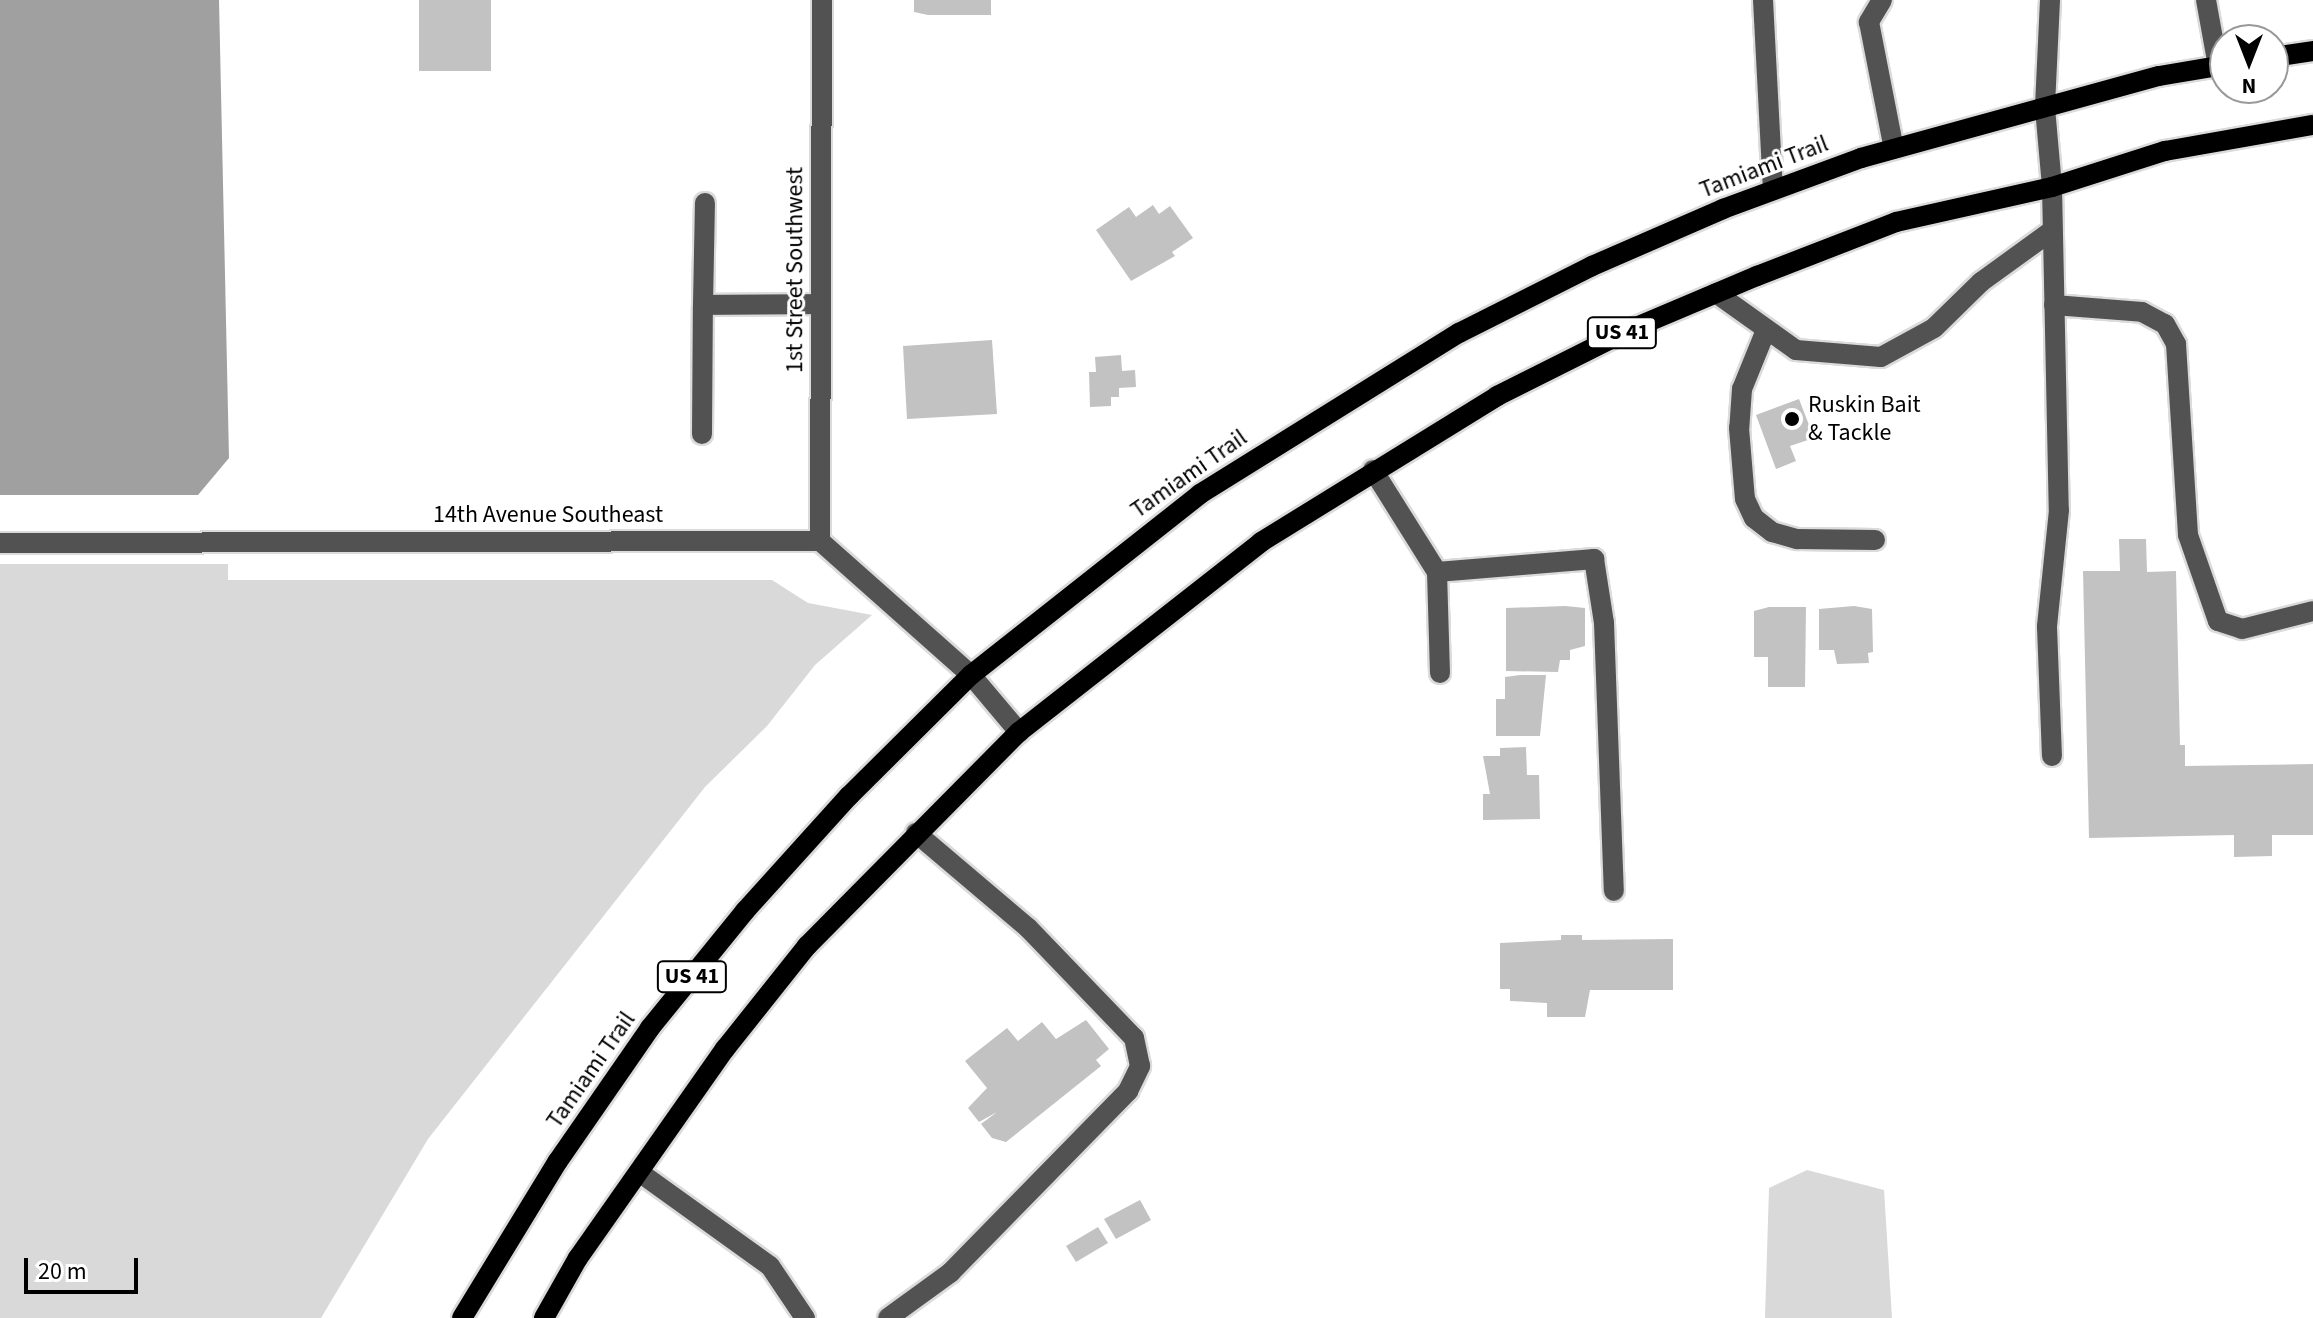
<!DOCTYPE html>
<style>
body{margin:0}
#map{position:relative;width:2313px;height:1318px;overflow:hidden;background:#fff;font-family:"Source Sans 3",sans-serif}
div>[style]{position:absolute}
.green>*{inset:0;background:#d9d9d9}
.water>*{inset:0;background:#a0a0a0}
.building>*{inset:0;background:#c2c2c2}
.roads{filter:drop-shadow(2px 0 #dbdbdb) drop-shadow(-2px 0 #dbdbdb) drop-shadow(0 2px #dbdbdb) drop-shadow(0 -2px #dbdbdb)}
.minor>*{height:20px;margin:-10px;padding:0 10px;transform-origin:10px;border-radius:10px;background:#525252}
.major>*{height:20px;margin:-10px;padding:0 10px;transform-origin:10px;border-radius:10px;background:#000}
.dots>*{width:22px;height:22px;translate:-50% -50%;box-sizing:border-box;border:4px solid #fff;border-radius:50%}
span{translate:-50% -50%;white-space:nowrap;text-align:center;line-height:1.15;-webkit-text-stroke:6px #fff;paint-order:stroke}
.shield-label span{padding:2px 6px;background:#fff;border:2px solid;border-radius:6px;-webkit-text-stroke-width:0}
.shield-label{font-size:22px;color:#000;font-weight:700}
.street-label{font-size:24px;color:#000}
.poi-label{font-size:24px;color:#000}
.left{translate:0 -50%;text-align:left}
.north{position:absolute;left:2209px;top:24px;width:80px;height:80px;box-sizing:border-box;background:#fff;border:2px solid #999;border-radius:50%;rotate:180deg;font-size:22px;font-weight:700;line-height:32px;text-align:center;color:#000}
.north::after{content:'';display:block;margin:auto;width:28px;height:36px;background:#000;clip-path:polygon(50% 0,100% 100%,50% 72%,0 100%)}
.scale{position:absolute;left:24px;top:1258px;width:114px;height:36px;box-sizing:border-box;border:4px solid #000;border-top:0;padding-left:10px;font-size:24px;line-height:28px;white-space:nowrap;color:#000;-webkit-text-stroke:6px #fff;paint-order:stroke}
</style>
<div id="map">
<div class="green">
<i style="clip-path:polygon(0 564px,228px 564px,228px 580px,772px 580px,808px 603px,872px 615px,815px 665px,767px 726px,705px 787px,428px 1139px,321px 1318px,0 1318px)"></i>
<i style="clip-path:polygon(1807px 1170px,1884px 1190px,1892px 1318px,1765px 1318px,1769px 1188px)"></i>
</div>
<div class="water">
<i style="clip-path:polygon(0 0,219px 0,229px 458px,198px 495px,0 495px)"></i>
</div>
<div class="building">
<i style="clip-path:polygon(419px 0,491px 0,491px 71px,419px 71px)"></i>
<i style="clip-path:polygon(914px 0,991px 0,991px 15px,928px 15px,914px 12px)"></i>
<i style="clip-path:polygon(1153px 205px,1159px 214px,1170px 206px,1193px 238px,1172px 252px,1175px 256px,1131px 281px,1096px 230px,1129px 207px,1136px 217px)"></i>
<i style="clip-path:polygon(992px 340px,997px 414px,907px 419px,903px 346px)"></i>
<i style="clip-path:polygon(1121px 355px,1122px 371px,1135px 370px,1136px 387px,1119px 388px,1119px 397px,1111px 397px,1111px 406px,1090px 407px,1089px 372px,1096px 372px,1095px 357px)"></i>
<i style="clip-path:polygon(1799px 399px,1814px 438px,1790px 446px,1796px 461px,1776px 469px,1756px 415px)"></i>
<i style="clip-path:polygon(2119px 539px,2146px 539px,2147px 572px,2176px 571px,2180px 745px,2185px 745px,2185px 766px,2313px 764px,2313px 835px,2272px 835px,2272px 856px,2234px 857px,2234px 835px,2089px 838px,2083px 571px,2120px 571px)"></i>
<i style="clip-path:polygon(1565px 606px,1585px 608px,1585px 646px,1570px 650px,1570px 660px,1560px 660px,1558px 672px,1506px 671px,1506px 608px)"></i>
<i style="clip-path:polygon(1854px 606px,1872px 609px,1873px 652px,1868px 653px,1869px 663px,1837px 664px,1834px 650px,1819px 650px,1819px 609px)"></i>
<i style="clip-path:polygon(1769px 607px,1806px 607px,1805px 687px,1768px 687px,1768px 657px,1754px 657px,1754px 611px)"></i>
<i style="clip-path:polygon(1520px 675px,1546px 675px,1540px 736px,1496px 736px,1496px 699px,1505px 699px,1505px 677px)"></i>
<i style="clip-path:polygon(1526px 747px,1527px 775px,1539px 775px,1540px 819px,1483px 820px,1483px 794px,1490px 794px,1483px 756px,1500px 756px,1500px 748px)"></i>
<i style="clip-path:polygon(1561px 935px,1582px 935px,1582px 940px,1673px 939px,1673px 990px,1590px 990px,1585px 1017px,1547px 1017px,1547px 1003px,1510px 1001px,1510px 989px,1500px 989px,1500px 943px,1561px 940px)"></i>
<i style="clip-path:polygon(1086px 1020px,1109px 1049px,1096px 1060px,1101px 1066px,1006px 1142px,992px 1138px,981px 1124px,997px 1112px,979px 1122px,968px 1108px,987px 1088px,965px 1061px,1007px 1028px,1018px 1041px,1042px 1022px,1056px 1039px)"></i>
<i style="clip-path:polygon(1140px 1200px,1151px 1220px,1116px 1239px,1104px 1219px)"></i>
<i style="clip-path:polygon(1098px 1227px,1108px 1243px,1076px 1262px,1066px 1246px)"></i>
</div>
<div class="roads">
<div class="minor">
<i style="left:1763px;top:0;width:190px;rotate:87deg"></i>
<i style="left:1882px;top:0;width:26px;rotate:121deg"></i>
<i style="left:1869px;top:22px;width:129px;rotate:78.9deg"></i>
<i style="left:2050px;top:0;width:108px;rotate:92.7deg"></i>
<i style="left:2045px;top:108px;width:79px;rotate:84.9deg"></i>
<i style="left:2052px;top:187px;width:323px;rotate:88.8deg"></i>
<i style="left:2059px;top:510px;width:118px;rotate:95.9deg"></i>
<i style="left:2047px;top:627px;width:129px;rotate:87.8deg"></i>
<i style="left:2206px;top:0;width:67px;rotate:79.7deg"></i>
<i style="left:1716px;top:293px;width:98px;rotate:35.5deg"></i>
<i style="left:1796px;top:350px;width:85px;rotate:4.7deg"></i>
<i style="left:1881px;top:357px;width:60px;rotate:-28.7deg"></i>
<i style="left:1934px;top:328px;width:66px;rotate:-44.4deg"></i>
<i style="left:1981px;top:282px;width:85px;rotate:-35.9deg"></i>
<i style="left:703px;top:305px;width:102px;rotate:-88.9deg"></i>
<i style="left:2054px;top:305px;width:88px;rotate:4.5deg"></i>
<i style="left:2142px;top:312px;width:26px;rotate:28deg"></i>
<i style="left:2165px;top:324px;width:23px;rotate:61deg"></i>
<i style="left:2176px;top:344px;width:191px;rotate:86.4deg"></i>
<i style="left:2188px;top:535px;width:91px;rotate:70.8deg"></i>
<i style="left:2218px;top:621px;width:25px;rotate:18deg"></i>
<i style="left:2242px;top:629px;width:73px;rotate:-14.2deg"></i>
<i style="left:1766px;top:330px;width:64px;rotate:112.1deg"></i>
<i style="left:1742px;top:389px;width:39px;rotate:94deg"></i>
<i style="left:1739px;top:428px;width:71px;rotate:85.2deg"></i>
<i style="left:1745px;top:499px;width:21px;rotate:65deg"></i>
<i style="left:1754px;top:518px;width:23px;rotate:38deg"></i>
<i style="left:1772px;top:532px;width:26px;rotate:16deg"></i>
<i style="left:1797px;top:539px;width:78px;rotate:0.7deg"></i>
<i style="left:702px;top:434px;width:129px;rotate:-89.6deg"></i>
<i style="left:703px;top:305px;width:118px;rotate:-0.5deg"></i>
<i style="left:1373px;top:470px;width:120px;rotate:57.9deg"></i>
<i style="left:1437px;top:572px;width:158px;rotate:-4.7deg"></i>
<i style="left:1594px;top:559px;width:65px;rotate:81.1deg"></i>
<i style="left:1604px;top:623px;width:268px;rotate:87.9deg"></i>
<i style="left:820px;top:541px;width:541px;rotate:-89.79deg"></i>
<i style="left:0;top:543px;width:820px;rotate:-0.14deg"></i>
<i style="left:820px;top:541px;width:202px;rotate:41.6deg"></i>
<i style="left:971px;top:675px;width:75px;rotate:49.9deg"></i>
<i style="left:1437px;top:572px;width:101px;rotate:88.3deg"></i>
<i style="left:639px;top:1172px;width:161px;rotate:35.7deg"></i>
<i style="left:770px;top:1266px;width:63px;rotate:56.1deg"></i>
<i style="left:888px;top:1318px;width:77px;rotate:-36deg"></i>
<i style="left:950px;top:1273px;width:255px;rotate:-45.6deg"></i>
<i style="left:1128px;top:1091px;width:28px;rotate:-64deg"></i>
<i style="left:1140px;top:1066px;width:29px;rotate:-102deg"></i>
<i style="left:1134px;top:1038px;width:153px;rotate:-133.9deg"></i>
<i style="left:1028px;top:928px;width:147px;rotate:-139.7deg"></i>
</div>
<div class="major">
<i style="left:2273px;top:57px;width:40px;rotate:-8.5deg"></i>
<i style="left:462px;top:1318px;width:184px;rotate:-58.6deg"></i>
<i style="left:558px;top:1161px;width:162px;rotate:-55.3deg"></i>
<i style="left:650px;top:1028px;width:151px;rotate:-50.9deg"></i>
<i style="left:745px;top:911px;width:155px;rotate:-47.9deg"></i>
<i style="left:849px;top:796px;width:172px;rotate:-44.8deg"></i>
<i style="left:971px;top:675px;width:292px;rotate:-38.3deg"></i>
<i style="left:1200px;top:494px;width:305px;rotate:-31.9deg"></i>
<i style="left:1459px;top:333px;width:149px;rotate:-26.7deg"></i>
<i style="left:1592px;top:266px;width:143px;rotate:-23.5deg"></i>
<i style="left:1723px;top:209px;width:147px;rotate:-20.3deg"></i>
<i style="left:1861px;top:158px;width:309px;rotate:-15.4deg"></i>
<i style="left:2159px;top:76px;width:67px;rotate:-9.5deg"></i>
<i style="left:544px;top:1318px;width:69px;rotate:-60.5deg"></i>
<i style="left:578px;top:1258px;width:256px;rotate:-54.9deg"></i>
<i style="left:725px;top:1049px;width:132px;rotate:-51.5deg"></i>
<i style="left:807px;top:946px;width:301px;rotate:-45.3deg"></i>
<i style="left:1019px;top:732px;width:308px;rotate:-38.1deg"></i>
<i style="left:1261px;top:542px;width:278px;rotate:-31.7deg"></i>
<i style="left:1497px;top:396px;width:148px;rotate:-26.6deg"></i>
<i style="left:1629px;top:330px;width:139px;rotate:-22.9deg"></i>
<i style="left:1757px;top:276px;width:149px;rotate:-21.2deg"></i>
<i style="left:1896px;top:222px;width:160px;rotate:-12.6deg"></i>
<i style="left:2052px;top:187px;width:119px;rotate:-17.7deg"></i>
<i style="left:2165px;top:151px;width:150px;rotate:-10deg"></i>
</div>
</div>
<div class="dots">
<i style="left:1792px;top:419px;background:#000"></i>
</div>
<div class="shield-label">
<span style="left:1622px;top:333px">US 41</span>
<span style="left:692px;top:977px">US 41</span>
</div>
<div class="street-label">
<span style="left:1764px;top:167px;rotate:-21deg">Tamiami Trail</span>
<span style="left:795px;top:270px;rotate:-90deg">1st Street Southwest</span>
<span style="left:1189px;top:474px;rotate:-35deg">Tamiami Trail</span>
<span style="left:548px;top:515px">14th Avenue Southeast</span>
<span style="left:591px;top:1070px;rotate:-55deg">Tamiami Trail</span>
</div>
<div class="poi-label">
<span class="left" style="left:1808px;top:419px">Ruskin Bait<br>&amp; Tackle</span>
</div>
<div class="north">N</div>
<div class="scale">20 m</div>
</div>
